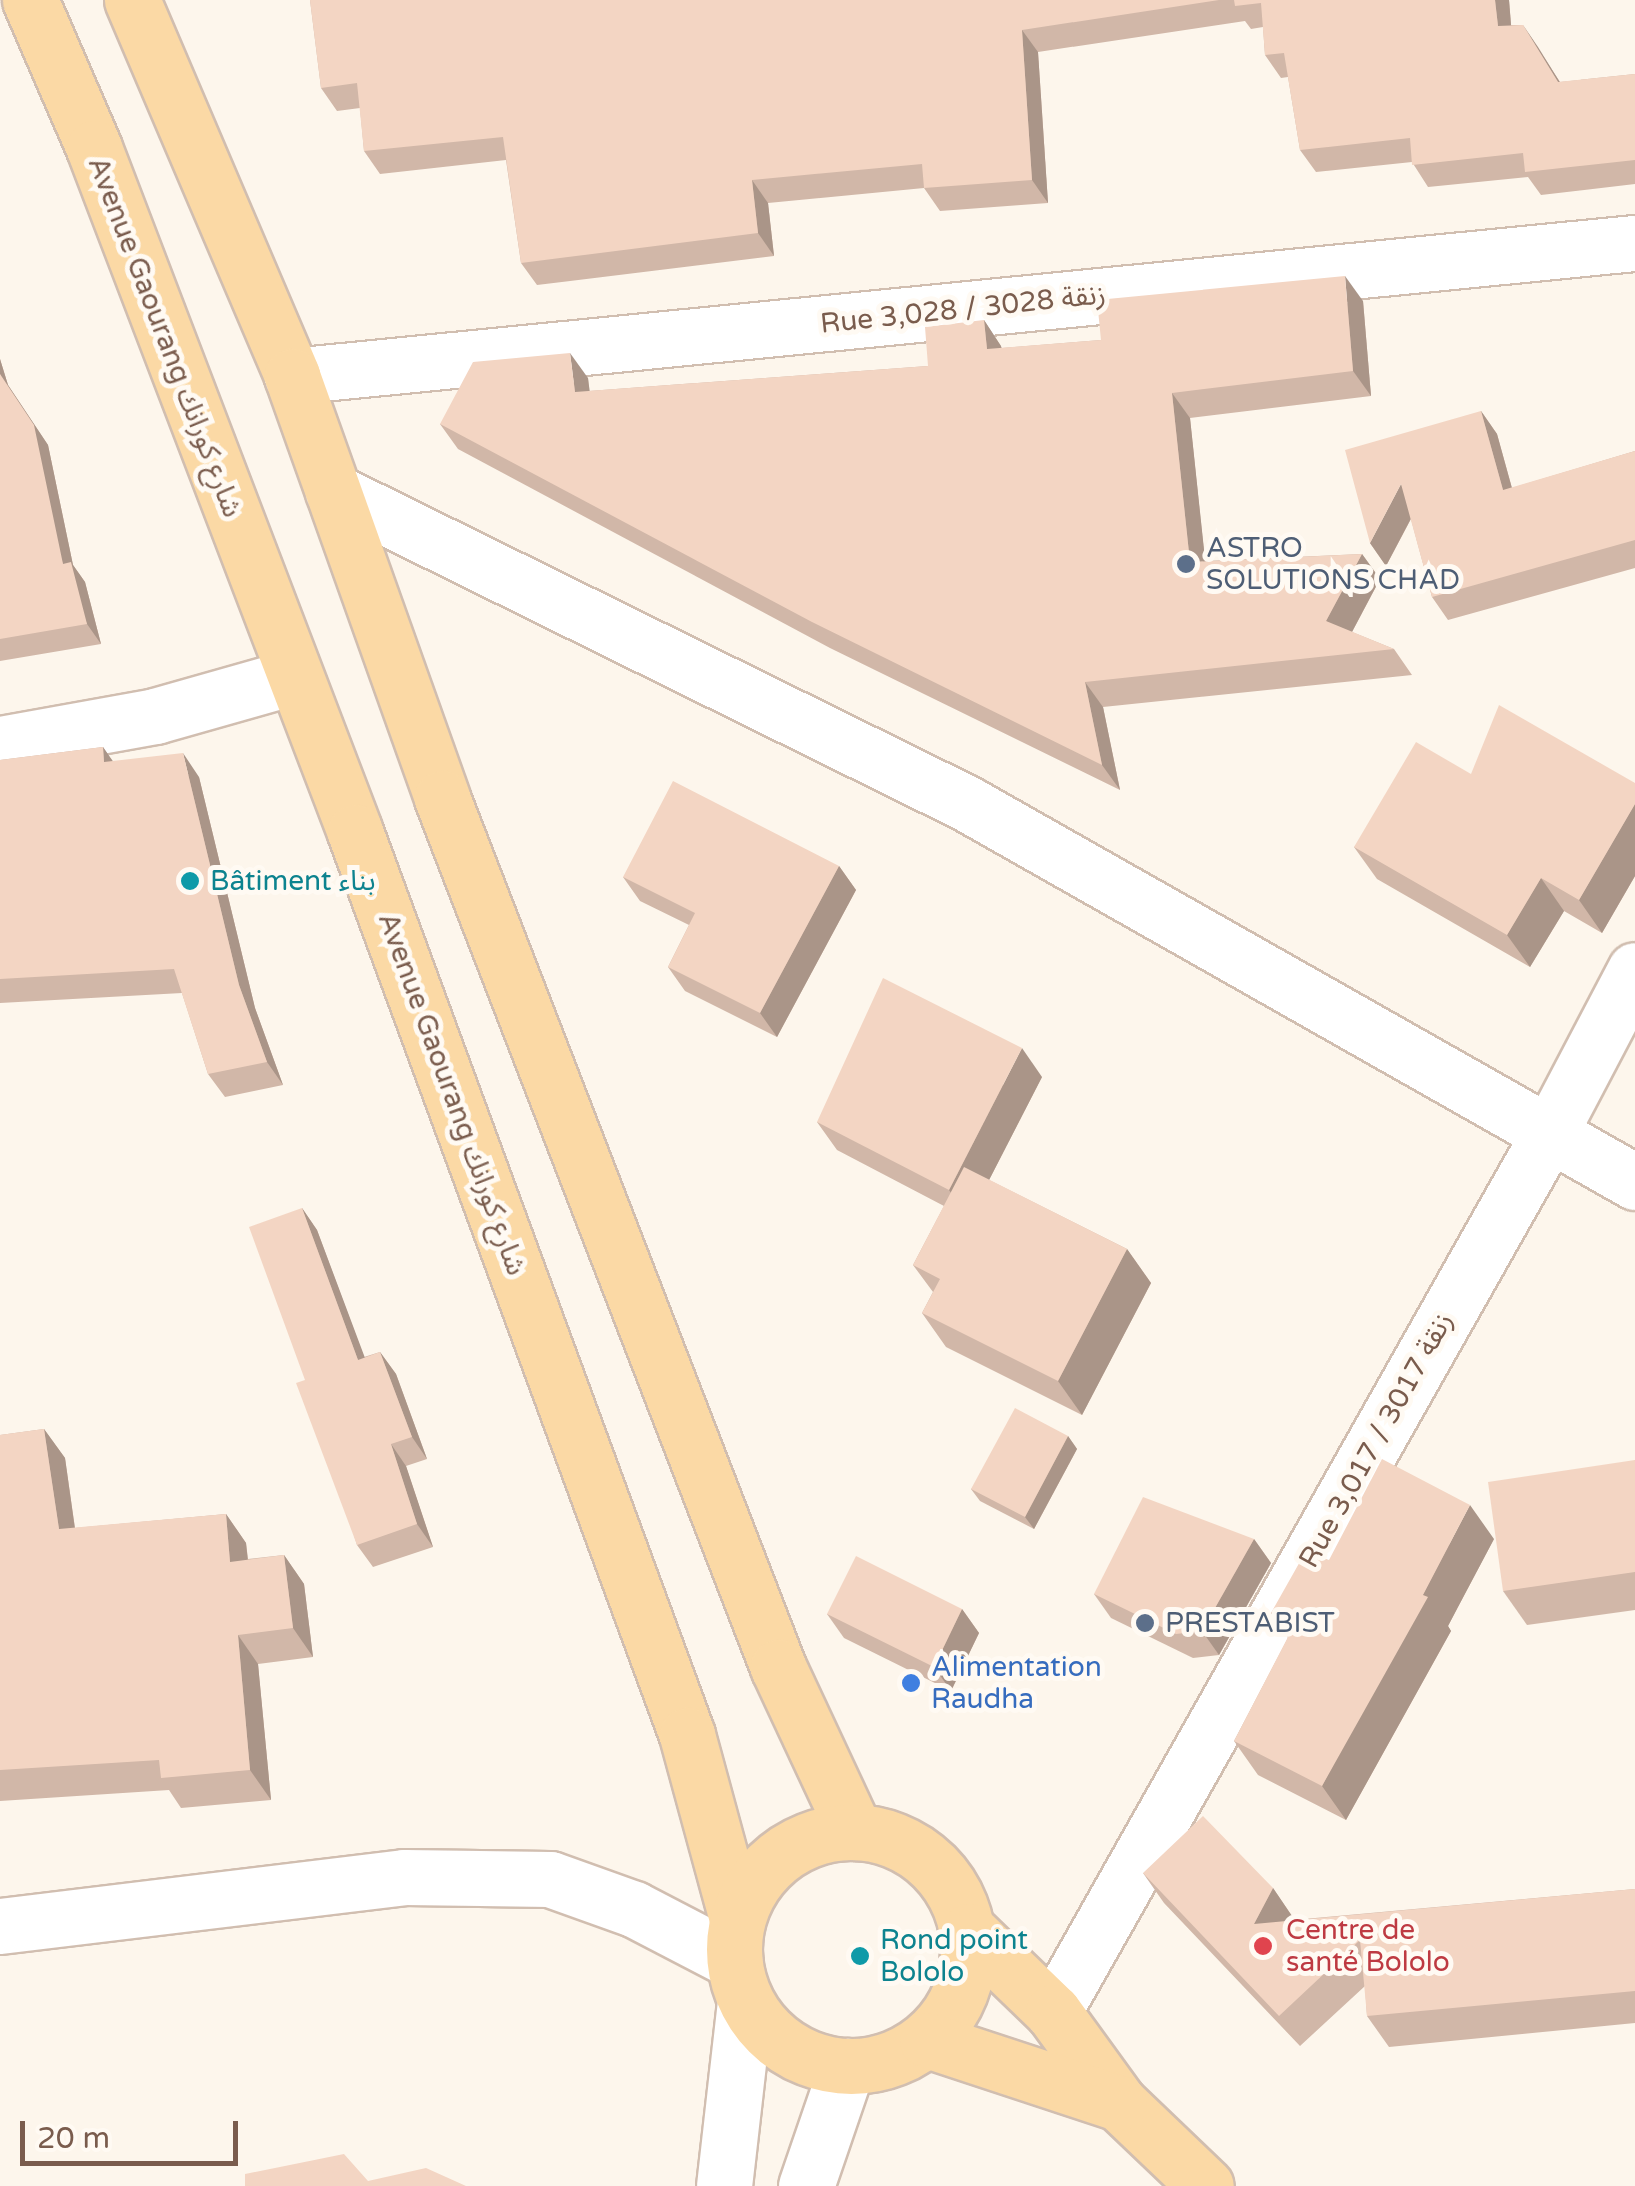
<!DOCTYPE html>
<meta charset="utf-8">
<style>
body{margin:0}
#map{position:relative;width:1635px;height:2186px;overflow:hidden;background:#fdf6ec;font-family:"Varela Round","Noto Sans Arabic",sans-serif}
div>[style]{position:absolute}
.roads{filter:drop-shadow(2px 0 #d1beb0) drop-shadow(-2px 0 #d1beb0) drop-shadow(0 2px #d1beb0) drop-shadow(0 -2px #d1beb0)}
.minor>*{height:55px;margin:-27.5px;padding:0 27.5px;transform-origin:27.5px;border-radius:27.5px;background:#fff}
.major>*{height:55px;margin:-27.5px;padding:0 27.5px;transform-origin:27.5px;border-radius:27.5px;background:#fbd9a5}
.major>.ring{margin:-27.5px;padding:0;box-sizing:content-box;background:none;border:55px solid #fbd9a5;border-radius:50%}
.wall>*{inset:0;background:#d1b7a8}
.shaded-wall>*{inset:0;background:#aa9588}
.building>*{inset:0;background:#f3d5c3}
.dots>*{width:28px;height:28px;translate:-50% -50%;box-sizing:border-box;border:5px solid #fffaf3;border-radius:50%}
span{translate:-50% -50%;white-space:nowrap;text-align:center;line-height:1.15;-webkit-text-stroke:10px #fffaf3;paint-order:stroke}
.street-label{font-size:28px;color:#7a5c4d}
.service-label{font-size:28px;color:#4e5e75}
.left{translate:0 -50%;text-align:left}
.culture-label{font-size:28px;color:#0d838f}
.shop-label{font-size:28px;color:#366cbe}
.health-label{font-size:28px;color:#be3a42}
.scale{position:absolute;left:20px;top:2121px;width:218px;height:45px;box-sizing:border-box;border:5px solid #7a5c4d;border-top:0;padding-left:12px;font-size:30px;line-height:35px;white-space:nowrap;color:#7a5c4d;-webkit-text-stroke:8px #fffaf3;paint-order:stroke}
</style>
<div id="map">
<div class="roads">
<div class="minor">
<i style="left:292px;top:376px;width:1350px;rotate:-5.66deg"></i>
<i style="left:333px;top:491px;width:706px;rotate:26.24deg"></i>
<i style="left:966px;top:803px;width:769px;rotate:29.53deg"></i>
<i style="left:0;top:744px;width:158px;rotate:-10.2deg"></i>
<i style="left:155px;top:716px;width:143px;rotate:-15.8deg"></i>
<i style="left:0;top:1926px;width:407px;rotate:-6.9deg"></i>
<i style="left:404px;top:1877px;width:146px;rotate:0.8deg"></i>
<i style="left:550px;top:1879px;width:89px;rotate:19.7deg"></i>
<i style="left:634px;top:1909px;width:113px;rotate:27.5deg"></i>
<i style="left:1053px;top:2012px;width:1008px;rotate:-60.54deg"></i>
<i style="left:1549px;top:1134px;width:185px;rotate:-62.3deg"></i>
<i style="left:724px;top:2186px;width:186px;rotate:-83.5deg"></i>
<i style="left:806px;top:2186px;width:127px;rotate:-71.1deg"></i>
</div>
<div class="major">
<i style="left:30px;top:0;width:161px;rotate:66.6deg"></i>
<i style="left:94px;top:148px;width:732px;rotate:69.11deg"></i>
<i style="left:355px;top:832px;width:962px;rotate:69.81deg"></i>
<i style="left:687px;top:1735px;width:191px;rotate:74.8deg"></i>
<i style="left:132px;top:0;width:409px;rotate:66.9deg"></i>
<i style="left:292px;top:376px;width:448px;rotate:70.4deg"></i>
<i style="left:442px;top:798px;width:932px;rotate:68.86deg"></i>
<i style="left:778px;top:1667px;width:182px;rotate:65deg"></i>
<i class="ring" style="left:734px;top:1832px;width:179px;height:179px"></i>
<i style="left:969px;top:1931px;width:117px;rotate:44deg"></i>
<i style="left:1053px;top:2012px;width:112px;rotate:54deg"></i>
<i style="left:1119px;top:2103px;width:120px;rotate:43.7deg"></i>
<i style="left:927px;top:2040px;width:202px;rotate:18.2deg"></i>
</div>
</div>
<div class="wall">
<i style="clip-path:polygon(310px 0,1509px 0,1511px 25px,1523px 25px,1560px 82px,1635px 74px,1635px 184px,1541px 195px,1528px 177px,1428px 187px,1412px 162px,1316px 172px,1300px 150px,1288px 77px,1281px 78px,1265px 55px,1263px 27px,1251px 29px,1245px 21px,1038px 52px,1048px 203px,940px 211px,924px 188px,768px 203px,774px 256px,537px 285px,521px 263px,506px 160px,380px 174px,364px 151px,360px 108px,337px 111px,321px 88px)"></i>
<i style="clip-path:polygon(1363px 301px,1371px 396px,1190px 418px,1205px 561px,1362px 554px,1380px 579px,1352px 632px,1394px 649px,1412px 675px,1103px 707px,1120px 790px,830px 648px,458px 449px,440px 424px,588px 378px,589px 391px,928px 366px,984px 320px,1002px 348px,1101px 340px)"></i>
<i style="clip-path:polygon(0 359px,8px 385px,48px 445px,73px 565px,85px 582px,101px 644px,0 661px)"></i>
<i style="clip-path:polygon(1481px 411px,1497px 434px,1512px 488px,1635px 451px,1635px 568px,1448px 620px,1432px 597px,1411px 519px,1386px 566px,1370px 543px)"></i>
<i style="clip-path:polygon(103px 747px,112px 761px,199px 777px,255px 1008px,283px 1085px,225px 1097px,208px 1074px,182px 993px,0 1003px,0 760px)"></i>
<i style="clip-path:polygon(1471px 774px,1635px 783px,1635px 876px,1602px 933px,1564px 911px,1530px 967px,1377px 879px,1354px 847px)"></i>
<i style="clip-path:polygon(839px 866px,856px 890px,777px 1037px,685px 991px,668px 967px,689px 925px,640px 901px,623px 877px)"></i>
<i style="clip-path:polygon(1042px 1077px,989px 1180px,1127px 1249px,1151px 1283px,1082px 1415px,946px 1347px,922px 1313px,933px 1292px,913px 1265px,944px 1206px,837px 1150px,817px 1122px)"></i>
<i style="clip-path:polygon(302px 1208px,317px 1230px,364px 1357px,380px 1352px,396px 1374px,427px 1459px,406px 1466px,433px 1547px,373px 1567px,357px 1545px,305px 1380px)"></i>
<i style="clip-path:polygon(44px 1429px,65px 1458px,75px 1528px,226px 1514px,246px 1543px,248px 1559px,284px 1555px,304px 1584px,313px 1657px,258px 1664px,271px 1800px,181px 1808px,169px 1790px,0 1801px,0 1435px)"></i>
<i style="clip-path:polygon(1068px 1436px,1077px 1449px,1034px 1529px,980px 1501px,971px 1489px)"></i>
<i style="clip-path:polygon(1635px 1460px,1635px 1610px,1527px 1625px,1503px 1591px)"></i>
<i style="clip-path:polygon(1254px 1539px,1271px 1563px,1219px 1655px,1193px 1658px,1111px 1618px,1094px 1594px)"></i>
<i style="clip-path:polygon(1494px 1539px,1448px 1626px,1451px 1631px,1346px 1820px,1258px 1775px,1234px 1741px,1288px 1638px,1271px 1613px,1329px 1560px)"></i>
<i style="clip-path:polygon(962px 1609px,979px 1633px,951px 1691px,844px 1638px,827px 1614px)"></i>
<i style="clip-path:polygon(1143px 1873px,1273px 1888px,1294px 1919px,1293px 1920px,1635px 1889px,1635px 2023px,1389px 2047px,1367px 2016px,1365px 1986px,1300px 2046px,1164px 1903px)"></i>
</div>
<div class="shaded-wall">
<i style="clip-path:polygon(1495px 0,1509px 0,1513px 49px,1498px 26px)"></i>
<i style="clip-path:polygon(1523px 25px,1538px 47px,1574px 105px,1558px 82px)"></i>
<i style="clip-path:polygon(1022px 30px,1038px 52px,1048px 203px,1032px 180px)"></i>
<i style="clip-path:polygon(752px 180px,768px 203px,774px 256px,758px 233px)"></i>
<i style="clip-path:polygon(1345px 276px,1363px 301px,1371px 396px,1353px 371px)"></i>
<i style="clip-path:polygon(984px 320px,1001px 346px,1004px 375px,987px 349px)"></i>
<i style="clip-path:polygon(570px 353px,588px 378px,593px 417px,575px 392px)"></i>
<i style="clip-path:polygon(0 359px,8px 385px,48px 445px,73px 565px,85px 582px,101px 644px,87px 624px,63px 564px,0 374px)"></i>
<i style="clip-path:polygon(1172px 393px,1190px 418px,1208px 587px,1190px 562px)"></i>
<i style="clip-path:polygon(1481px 411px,1497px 434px,1519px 514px,1503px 490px)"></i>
<i style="clip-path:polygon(1401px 484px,1417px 507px,1386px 566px,1370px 543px)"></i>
<i style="clip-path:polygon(1362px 554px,1380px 579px,1344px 647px,1326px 621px)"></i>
<i style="clip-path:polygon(1085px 682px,1103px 707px,1120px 790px,1102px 765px)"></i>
<i style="clip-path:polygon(103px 747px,119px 770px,104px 762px)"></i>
<i style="clip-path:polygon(183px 753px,199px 777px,255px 1008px,283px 1085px,267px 1062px,239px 985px)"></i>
<i style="clip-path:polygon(1635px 804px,1635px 876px,1602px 933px,1579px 900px)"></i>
<i style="clip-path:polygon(839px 866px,856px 890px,777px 1037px,760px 1013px)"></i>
<i style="clip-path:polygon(1541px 878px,1564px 911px,1530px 967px,1507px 935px)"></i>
<i style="clip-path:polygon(1022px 1048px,1042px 1077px,969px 1219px,949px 1190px)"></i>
<i style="clip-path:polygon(302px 1208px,317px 1230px,374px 1382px,358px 1360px)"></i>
<i style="clip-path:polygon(1127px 1249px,1151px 1283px,1082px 1415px,1058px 1381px)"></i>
<i style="clip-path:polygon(380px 1352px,396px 1374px,427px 1459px,412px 1437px)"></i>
<i style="clip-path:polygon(44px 1429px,65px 1458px,79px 1558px,59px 1529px)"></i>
<i style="clip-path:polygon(1068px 1436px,1077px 1449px,1034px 1529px,1025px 1517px)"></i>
<i style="clip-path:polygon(391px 1444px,406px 1466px,433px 1547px,417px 1524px)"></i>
<i style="clip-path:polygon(1470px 1505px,1494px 1539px,1448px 1626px,1451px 1631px,1346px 1820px,1322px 1786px)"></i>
<i style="clip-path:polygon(226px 1514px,246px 1543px,251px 1591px,230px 1562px)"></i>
<i style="clip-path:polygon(1254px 1539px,1271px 1563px,1219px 1655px,1202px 1631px)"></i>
<i style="clip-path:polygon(284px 1555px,304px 1584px,313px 1657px,293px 1628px)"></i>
<i style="clip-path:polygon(962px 1609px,979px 1633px,951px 1691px,934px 1667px)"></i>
<i style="clip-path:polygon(238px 1635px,258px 1664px,271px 1800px,250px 1770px)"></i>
<i style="clip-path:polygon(1273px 1888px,1294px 1919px,1275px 1954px,1254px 1924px)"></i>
</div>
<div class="building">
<i style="clip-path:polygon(310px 0,1219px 0,1022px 30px,1032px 180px,924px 188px,922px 164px,752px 180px,758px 233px,521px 263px,503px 137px,364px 151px,357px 83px,321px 88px)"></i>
<i style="clip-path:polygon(1234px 0,1495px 0,1498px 26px,1523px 25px,1558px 82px,1635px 74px,1635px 160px,1525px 172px,1523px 153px,1412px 165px,1410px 138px,1300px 150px,1284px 53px,1265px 55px,1261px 3px,1235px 6px)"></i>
<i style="clip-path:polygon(1345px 276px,1353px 371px,1172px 393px,1190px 562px,1362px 554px,1326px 621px,1394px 649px,1085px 682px,1102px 765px,812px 622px,440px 424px,473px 362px,570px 353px,575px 392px,928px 366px,925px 327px,984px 320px,987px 349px,1101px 340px,1097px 300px)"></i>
<i style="clip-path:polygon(0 374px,34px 425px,63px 564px,71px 562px,87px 624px,0 639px)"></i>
<i style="clip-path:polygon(1481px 411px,1503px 490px,1635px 451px,1635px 540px,1432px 597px,1401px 484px,1370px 543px,1345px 450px)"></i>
<i style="clip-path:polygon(1499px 705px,1635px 783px,1635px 804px,1579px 900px,1541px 878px,1507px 935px,1354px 847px,1416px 742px,1471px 774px)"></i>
<i style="clip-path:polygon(103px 747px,104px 762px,183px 753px,239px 985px,267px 1062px,208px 1074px,174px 969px,0 979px,0 760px)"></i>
<i style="clip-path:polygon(673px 781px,839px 866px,760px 1013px,668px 967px,695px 913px,623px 877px)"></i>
<i style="clip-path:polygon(883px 978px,1022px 1048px,949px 1190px,817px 1122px)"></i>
<i style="clip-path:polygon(964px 1167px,1127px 1249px,1058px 1381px,922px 1313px,940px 1279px,913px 1265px)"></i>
<i style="clip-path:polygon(302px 1208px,358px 1360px,380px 1352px,412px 1437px,391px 1444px,417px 1524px,357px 1545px,296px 1383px,305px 1380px,249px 1227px)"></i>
<i style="clip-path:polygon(1015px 1408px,1068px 1436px,1025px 1517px,971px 1489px)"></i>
<i style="clip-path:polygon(44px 1429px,59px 1529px,226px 1514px,230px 1562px,284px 1555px,293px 1628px,238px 1635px,250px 1770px,161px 1778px,159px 1760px,0 1770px,0 1435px)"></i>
<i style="clip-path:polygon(1382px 1459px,1470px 1505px,1423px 1595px,1428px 1597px,1322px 1786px,1234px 1741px,1302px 1610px,1271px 1613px,1306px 1551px,1329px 1560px)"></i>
<i style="clip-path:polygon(1635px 1460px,1635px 1572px,1503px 1591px,1488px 1482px)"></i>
<i style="clip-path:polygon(1143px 1497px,1254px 1539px,1202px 1631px,1176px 1634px,1094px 1594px)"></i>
<i style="clip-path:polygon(856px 1556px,962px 1609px,934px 1667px,827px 1614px)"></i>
<i style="clip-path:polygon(1203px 1816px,1273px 1888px,1254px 1924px,1635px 1889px,1635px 1991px,1367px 2016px,1360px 1940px,1279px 2016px,1143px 1873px)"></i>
<i style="clip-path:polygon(344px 2154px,368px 2181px,426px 2168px,466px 2186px,245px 2186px,245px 2174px)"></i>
</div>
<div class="dots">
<i style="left:1186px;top:564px;background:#5c6f8a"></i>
<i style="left:190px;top:881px;background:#0f9aa8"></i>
<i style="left:1145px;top:1623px;background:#5c6f8a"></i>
<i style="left:911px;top:1683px;background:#3f7fe0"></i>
<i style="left:1263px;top:1946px;background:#e0444e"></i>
<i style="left:860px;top:1956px;background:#0f9aa8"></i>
</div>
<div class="street-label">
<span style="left:963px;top:309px;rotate:-6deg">Rue 3,028 / زنقة 3028</span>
<span style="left:165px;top:337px;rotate:69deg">Avenue Gaourang شارع كورانك</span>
<span style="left:452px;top:1094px;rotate:70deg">Avenue Gaourang شارع كورانك</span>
<span style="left:1376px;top:1440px;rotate:-61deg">Rue 3,017 / زنقة 3017</span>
</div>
<div class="service-label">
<span class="left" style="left:1206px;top:564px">ASTRO<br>SOLUTIONS CHAD</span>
<span class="left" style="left:1165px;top:1623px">PRESTABIST</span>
</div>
<div class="culture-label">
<span class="left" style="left:210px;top:881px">Bâtiment بناء</span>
<span class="left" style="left:880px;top:1956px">Rond point<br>Bololo</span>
</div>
<div class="shop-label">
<span class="left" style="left:931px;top:1683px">Alimentation<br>Raudha</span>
</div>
<div class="health-label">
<span class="left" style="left:1286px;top:1946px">Centre de<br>santé Bololo</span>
</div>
<div class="scale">20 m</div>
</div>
